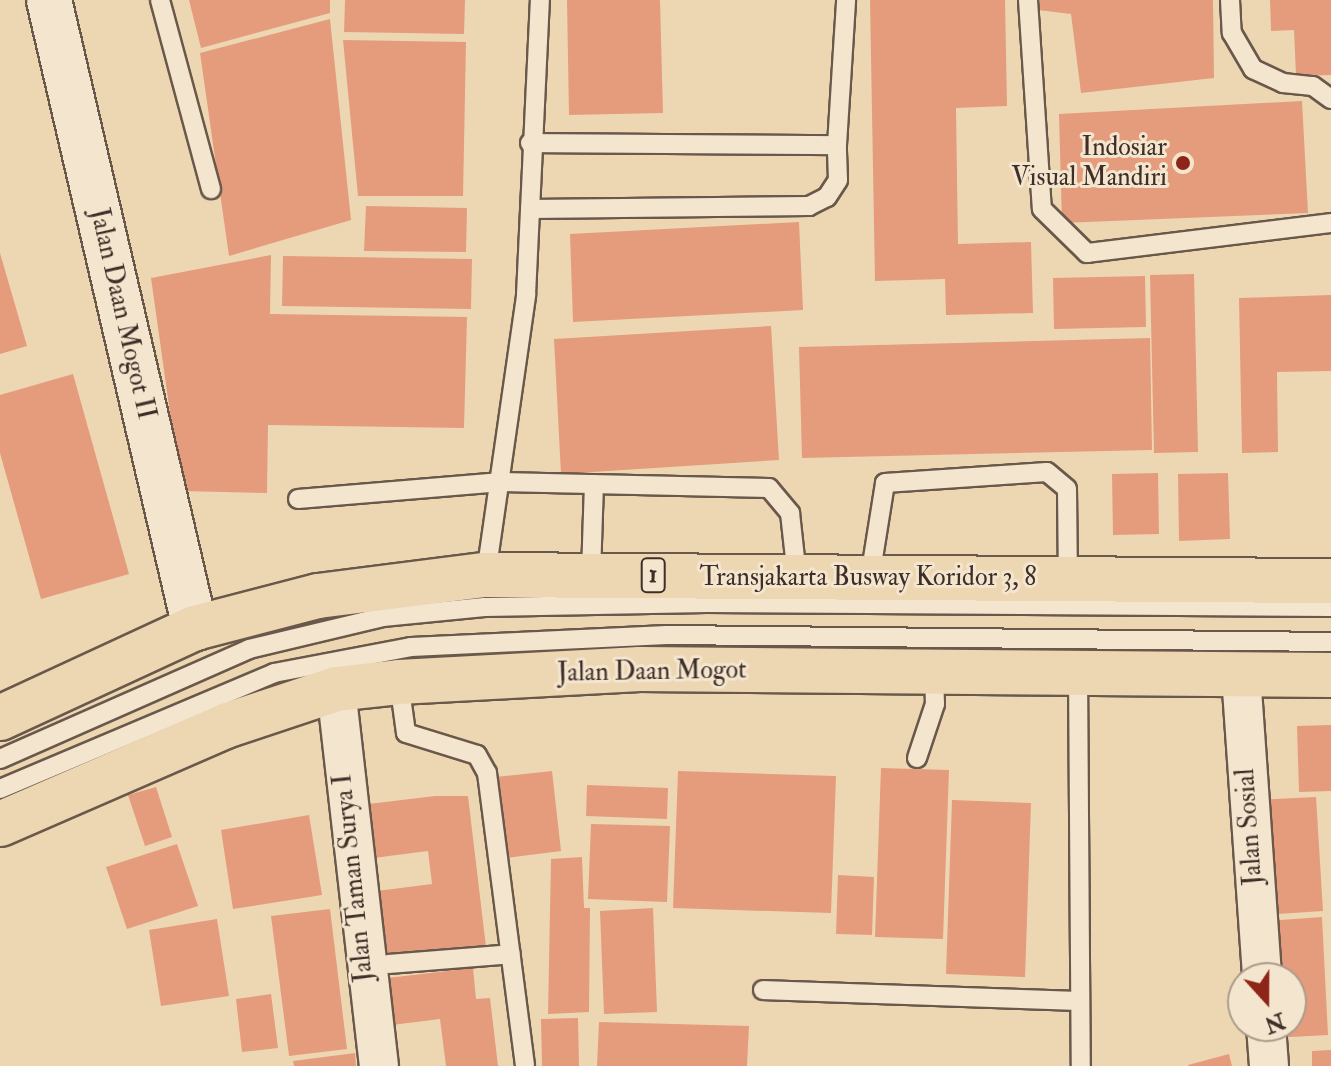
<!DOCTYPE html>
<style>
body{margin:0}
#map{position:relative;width:1331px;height:1066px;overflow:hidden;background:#edd7b3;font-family:"IM FELL Double Pica",serif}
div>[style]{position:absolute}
.building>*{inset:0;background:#e49c7d}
.roads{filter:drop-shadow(2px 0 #6a584b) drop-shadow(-2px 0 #6a584b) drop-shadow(0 2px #6a584b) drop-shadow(0 -2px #6a584b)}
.service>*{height:18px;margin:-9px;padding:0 9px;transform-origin:9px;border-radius:9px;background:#f3e5ce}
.minor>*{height:38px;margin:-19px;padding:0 19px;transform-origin:19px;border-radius:19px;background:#f3e5ce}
.tertiary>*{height:44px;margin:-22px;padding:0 22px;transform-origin:22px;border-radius:22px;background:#f3e5ce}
.trunk>*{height:44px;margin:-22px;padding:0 22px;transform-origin:22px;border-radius:22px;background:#edd7b3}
.dots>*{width:22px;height:22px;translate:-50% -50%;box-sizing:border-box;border:4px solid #f3e5ce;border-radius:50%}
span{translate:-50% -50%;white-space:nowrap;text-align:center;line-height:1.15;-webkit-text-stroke:6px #f3e5ce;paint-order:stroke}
.shield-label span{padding:2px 6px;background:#f3e5ce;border:2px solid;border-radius:6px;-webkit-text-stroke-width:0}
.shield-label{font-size:24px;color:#3f2e28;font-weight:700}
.poi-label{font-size:26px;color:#3f2e28}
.right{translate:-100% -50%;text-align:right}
.street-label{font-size:26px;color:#3f2e28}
.north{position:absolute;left:1227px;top:962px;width:80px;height:80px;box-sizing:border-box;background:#f3e5ce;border:2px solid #ab9c8c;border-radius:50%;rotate:159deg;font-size:22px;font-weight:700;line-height:32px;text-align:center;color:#3f2e28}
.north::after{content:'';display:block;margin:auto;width:28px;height:36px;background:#8f2418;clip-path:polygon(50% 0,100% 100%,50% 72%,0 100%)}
</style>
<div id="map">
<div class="building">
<i style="clip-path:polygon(189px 0,330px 0,330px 13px,201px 48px)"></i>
<i style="clip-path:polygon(345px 0,465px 0,464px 34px,344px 32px)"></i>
<i style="clip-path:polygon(567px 0,660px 0,663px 113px,569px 115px)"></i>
<i style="clip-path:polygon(870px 0,1005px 0,1007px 106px,956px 108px,958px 244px,1031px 242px,1033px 313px,946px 315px,945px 279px,875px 281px)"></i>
<i style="clip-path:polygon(1038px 0,1213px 0,1214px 78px,1081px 93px,1071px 14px,1038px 10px)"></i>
<i style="clip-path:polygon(1270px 0,1331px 0,1331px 75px,1296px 76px,1294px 30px,1271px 31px)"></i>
<i style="clip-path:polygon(330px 19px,351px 220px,229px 256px,200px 53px)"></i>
<i style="clip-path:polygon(343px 40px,466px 42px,463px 196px,358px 196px)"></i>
<i style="clip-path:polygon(1302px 101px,1308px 213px,1062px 223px,1059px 114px)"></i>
<i style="clip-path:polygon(366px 206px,467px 208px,466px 252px,364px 251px)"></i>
<i style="clip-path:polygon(799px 222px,803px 310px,573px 322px,570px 234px)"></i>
<i style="clip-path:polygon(0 253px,27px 346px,0 354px)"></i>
<i style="clip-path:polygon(271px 255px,270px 314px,467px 317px,464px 428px,268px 425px,267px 493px,181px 491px,151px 278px)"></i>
<i style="clip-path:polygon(283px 256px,472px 259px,471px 309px,282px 306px)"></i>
<i style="clip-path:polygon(1194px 274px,1198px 452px,1154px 453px,1150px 275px)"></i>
<i style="clip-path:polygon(1145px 276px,1146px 327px,1054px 329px,1053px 278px)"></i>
<i style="clip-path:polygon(1331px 295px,1331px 371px,1277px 372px,1278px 452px,1242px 453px,1239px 298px)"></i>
<i style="clip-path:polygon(771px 326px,779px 460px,561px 474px,554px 339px)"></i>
<i style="clip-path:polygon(1150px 338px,1152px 450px,802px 458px,799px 347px)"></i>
<i style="clip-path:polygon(73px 374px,129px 574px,41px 599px,0 453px,0 395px)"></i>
<i style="clip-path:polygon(1158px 473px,1159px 534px,1113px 535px,1112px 474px)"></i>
<i style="clip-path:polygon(1228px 473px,1230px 539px,1179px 541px,1178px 474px)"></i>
<i style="clip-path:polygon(1331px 725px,1331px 791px,1299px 792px,1297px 726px)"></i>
<i style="clip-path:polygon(881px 768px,949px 770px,943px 939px,875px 937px)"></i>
<i style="clip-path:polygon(552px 771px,561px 851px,505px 858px,495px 777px)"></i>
<i style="clip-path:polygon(678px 771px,836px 776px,831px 913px,673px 908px)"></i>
<i style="clip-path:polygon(587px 785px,668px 788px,667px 819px,586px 816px)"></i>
<i style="clip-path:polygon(156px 787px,172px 837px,145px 846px,128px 795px)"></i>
<i style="clip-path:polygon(435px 796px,468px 796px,486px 947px,369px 961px,361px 893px,432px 884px,428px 851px,358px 860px,352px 806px)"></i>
<i style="clip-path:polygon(1316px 797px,1323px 911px,1262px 915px,1255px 800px)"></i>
<i style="clip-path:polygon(952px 800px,1031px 803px,1025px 977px,946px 974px)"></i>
<i style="clip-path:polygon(309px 815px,322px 895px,233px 909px,221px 830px)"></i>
<i style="clip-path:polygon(591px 824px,670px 826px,667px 902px,588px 899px)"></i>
<i style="clip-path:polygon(177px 844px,198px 906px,127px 929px,106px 867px)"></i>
<i style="clip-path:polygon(582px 857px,584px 908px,590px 908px,589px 1012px,548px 1014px,551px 859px)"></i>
<i style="clip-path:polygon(838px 875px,874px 877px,872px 935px,836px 934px)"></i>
<i style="clip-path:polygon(653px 908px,657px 1012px,604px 1014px,600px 911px)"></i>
<i style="clip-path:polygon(330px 909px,347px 1049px,289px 1056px,271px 916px)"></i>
<i style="clip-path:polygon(1322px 917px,1328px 1035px,1271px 1038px,1271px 1026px,1291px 1026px,1291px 978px,1268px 978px,1265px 921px)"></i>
<i style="clip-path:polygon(217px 919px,229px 996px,161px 1006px,149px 930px)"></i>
<i style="clip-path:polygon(473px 968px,476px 999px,490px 998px,498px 1066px,446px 1066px,440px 1019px,384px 1026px,379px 979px)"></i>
<i style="clip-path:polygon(271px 994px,278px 1048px,242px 1052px,236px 999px)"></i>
<i style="clip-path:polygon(578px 1018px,579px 1066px,542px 1066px,541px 1019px)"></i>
<i style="clip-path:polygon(599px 1022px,749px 1026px,747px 1066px,597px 1066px)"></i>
<i style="clip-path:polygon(1331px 1050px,1331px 1066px,1312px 1066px,1312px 1051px)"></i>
<i style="clip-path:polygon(355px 1053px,356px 1066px,294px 1066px,293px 1061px)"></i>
<i style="clip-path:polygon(1229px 1054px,1232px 1066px,1188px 1066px,1188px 1065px)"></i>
</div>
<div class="roads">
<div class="service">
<i style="left:160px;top:0;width:196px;rotate:74.9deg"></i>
<i style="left:1028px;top:0;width:209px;rotate:86.2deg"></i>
<i style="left:1042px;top:209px;width:63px;rotate:44.4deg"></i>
<i style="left:1087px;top:253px;width:246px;rotate:-7deg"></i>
<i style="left:1230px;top:0;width:33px;rotate:87deg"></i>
<i style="left:1232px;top:33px;width:42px;rotate:59.7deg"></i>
<i style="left:1253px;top:69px;width:33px;rotate:25deg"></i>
<i style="left:1283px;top:83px;width:30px;rotate:6deg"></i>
<i style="left:1313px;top:86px;width:22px;rotate:36deg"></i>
<i style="left:530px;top:143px;width:307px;rotate:0.4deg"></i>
<i style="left:837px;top:145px;width:145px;rotate:-86.4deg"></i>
<i style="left:530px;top:209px;width:279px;rotate:-0.6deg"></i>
<i style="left:809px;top:206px;width:20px;rotate:-27deg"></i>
<i style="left:827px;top:197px;width:20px;rotate:-57deg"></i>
<i style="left:838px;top:180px;width:35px;rotate:-92deg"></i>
<i style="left:298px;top:499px;width:204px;rotate:-4.8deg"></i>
<i style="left:501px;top:482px;width:268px;rotate:1.3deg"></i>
<i style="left:769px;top:488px;width:33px;rotate:50deg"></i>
<i style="left:790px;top:513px;width:63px;rotate:83.7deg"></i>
<i style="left:486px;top:574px;width:282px;rotate:-81.8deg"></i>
<i style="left:526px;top:295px;width:295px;rotate:-87.3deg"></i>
<i style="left:591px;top:574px;width:90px;rotate:-88.1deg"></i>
<i style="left:870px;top:577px;width:95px;rotate:-80.9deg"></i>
<i style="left:885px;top:483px;width:162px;rotate:-3.9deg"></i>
<i style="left:1047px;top:472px;width:26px;rotate:40deg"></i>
<i style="left:1067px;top:489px;width:91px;rotate:89.4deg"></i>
<i style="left:1078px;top:671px;width:395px;rotate:89.6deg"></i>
<i style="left:399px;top:682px;width:51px;rotate:82.2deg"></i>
<i style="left:406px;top:733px;width:74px;rotate:17.2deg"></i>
<i style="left:477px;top:755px;width:21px;rotate:61deg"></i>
<i style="left:487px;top:773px;width:295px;rotate:82.6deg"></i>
<i style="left:917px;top:758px;width:57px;rotate:-71.6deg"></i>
<i style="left:935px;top:704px;width:33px;rotate:-92deg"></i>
<i style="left:0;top:759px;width:272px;rotate:-23.8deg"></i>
<i style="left:249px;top:649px;width:138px;rotate:-13.4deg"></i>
<i style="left:383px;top:617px;width:102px;rotate:-5.6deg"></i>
<i style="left:485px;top:607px;width:222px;rotate:-1deg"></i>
<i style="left:707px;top:603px;width:624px;rotate:0.37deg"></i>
<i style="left:0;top:789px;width:298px;rotate:-22.9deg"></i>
<i style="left:274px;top:673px;width:139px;rotate:-10.7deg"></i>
<i style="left:411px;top:647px;width:256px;rotate:-2.7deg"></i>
<i style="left:667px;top:635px;width:664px;rotate:0.6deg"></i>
<i style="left:388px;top:964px;width:123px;rotate:-4.6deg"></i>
<i style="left:763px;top:990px;width:314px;rotate:2deg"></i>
</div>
<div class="minor">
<i style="left:1241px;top:675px;width:304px;rotate:86deg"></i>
<i style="left:336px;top:689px;width:379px;rotate:83.5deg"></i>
<i style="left:1266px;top:1026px;width:40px;rotate:85.7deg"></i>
</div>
<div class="tertiary">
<i style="left:49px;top:0;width:645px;rotate:76.91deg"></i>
</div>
<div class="trunk">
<i style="left:0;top:718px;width:215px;rotate:-24.8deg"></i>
<i style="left:195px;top:628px;width:127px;rotate:-14.6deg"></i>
<i style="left:318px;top:596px;width:168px;rotate:-7.2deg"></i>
<i style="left:485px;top:575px;width:846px;rotate:0.41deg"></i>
<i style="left:0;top:824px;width:245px;rotate:-23.5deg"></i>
<i style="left:225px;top:726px;width:117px;rotate:-18.4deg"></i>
<i style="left:336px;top:689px;width:63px;rotate:-6.3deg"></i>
<i style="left:399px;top:682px;width:241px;rotate:-3.1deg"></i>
<i style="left:640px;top:669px;width:691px;rotate:0.5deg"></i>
</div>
</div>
<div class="dots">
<i style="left:1183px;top:163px;background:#8f2418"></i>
</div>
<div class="shield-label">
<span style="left:653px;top:575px">1</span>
</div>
<div class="poi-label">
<span class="right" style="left:1167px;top:163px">Indosiar<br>Visual Mandiri</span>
</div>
<div class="street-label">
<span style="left:122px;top:314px;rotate:77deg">Jalan Daan Mogot II</span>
<span style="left:868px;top:578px">Transjakarta Busway Koridor 3, 8</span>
<span style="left:652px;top:672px;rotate:-1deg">Jalan Daan Mogot</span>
<span style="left:1250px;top:827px;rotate:-94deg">Jalan Sosial</span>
<span style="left:354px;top:878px;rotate:-96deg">Jalan Taman Surya I</span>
</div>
<div class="north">N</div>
</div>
